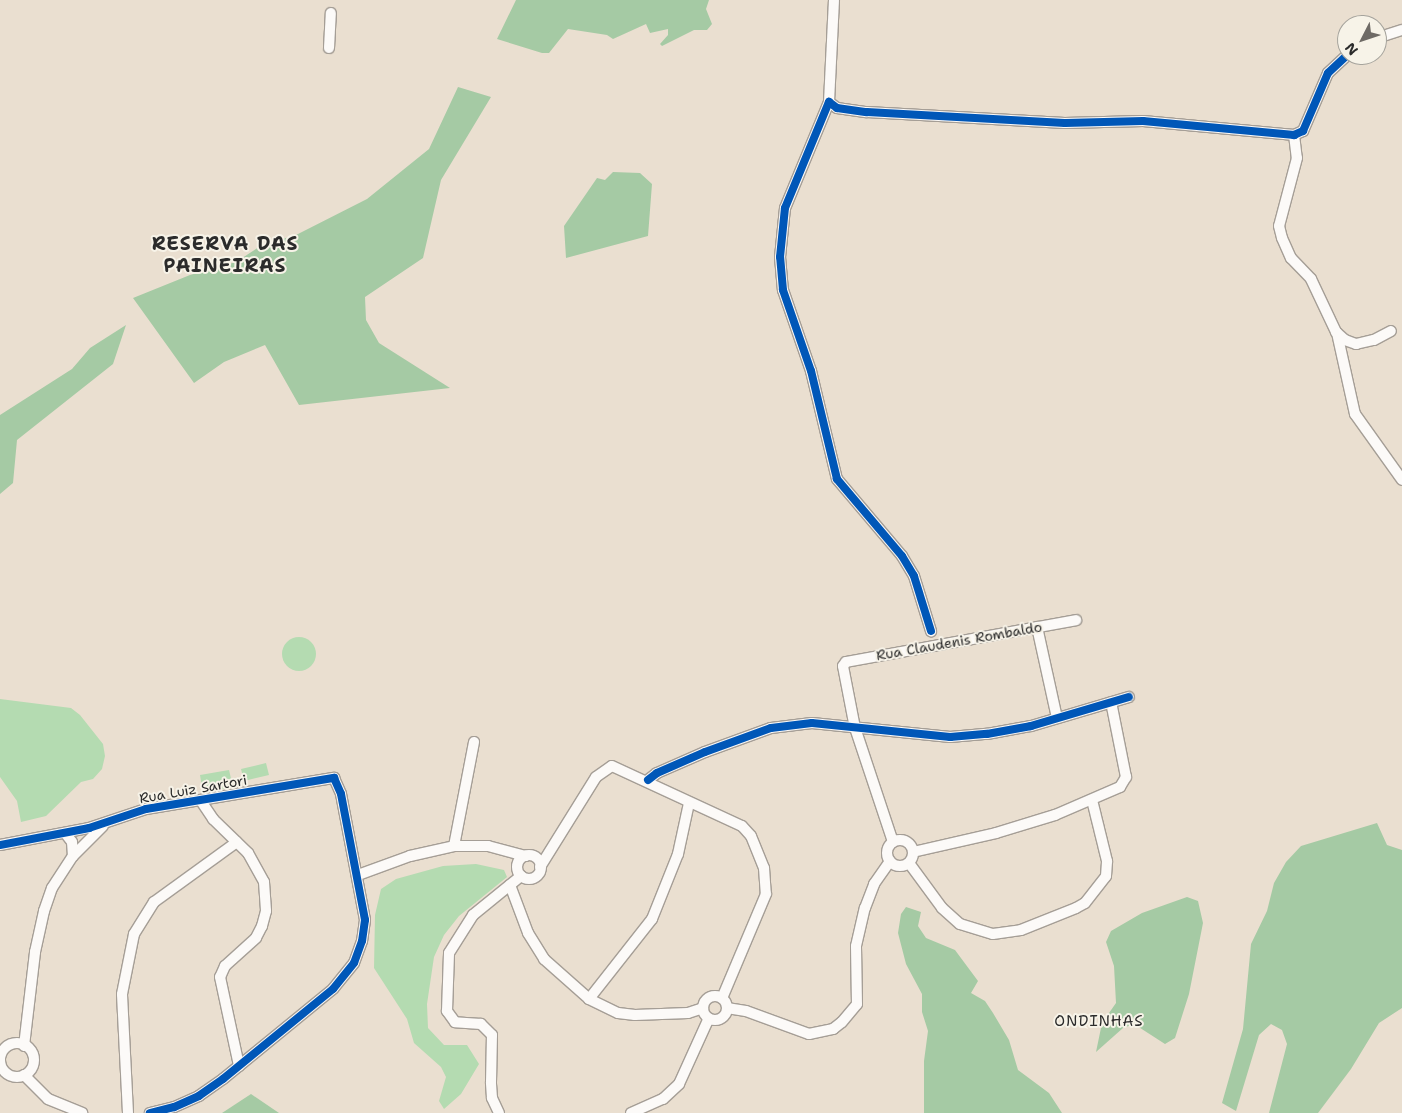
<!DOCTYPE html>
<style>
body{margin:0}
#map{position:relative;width:1402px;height:1113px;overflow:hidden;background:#eadfd0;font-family:"Shantell Sans",sans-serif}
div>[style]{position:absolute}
.green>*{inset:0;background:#b4dbb1}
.round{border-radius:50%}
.forest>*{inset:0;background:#a5caa4}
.roads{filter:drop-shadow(1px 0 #a59e96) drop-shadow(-1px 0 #a59e96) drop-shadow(0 1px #a59e96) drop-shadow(0 -1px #a59e96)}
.minor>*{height:10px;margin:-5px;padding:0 5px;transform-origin:5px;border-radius:5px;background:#fcfaf8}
.minor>.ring{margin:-5px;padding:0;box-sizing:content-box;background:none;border:10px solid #fcfaf8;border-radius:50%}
.cycleway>*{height:8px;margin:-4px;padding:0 4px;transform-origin:4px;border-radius:4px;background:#0057b8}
span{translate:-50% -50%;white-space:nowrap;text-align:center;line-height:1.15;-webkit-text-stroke:4px #f7f3e8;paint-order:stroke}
.street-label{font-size:14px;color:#2b2b2b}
.neighbourhood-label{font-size:15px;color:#2b2b2b;letter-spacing:1px}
.district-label{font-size:19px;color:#2b2b2b;font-weight:700;letter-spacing:1px}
.north{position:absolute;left:1337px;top:15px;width:50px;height:50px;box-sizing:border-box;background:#f7f3e8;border:1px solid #a5a39c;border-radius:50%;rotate:229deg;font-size:14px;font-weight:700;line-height:20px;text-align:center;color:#2b2b2b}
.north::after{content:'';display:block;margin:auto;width:18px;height:22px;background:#6e6a65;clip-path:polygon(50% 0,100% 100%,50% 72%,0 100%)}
</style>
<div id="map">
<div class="green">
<i class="round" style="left:282px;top:637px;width:34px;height:34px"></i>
<i style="clip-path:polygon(0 699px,71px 708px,80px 715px,103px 744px,105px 756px,102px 769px,93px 779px,81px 782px,46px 816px,21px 822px,17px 801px,0 777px)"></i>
<i style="clip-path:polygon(266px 763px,269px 775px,244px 781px,241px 769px)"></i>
<i style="clip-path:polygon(229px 770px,233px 787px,203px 793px,200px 775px)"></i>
<i style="clip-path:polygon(476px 864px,504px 870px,507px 877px,459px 916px,444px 935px,434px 957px,427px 1004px,428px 1028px,444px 1045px,467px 1045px,479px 1064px,461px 1094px,444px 1109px,439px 1101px,446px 1077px,441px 1067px,414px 1043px,407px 1019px,374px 968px,375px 915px,381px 889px,396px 879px,443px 866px)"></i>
</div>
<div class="forest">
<i style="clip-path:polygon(516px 0,709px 0,706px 9px,712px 24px,707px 30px,694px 30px,662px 46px,660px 44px,668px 35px,668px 29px,650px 33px,646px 24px,613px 39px,607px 35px,568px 29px,549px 53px,542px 53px,497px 39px)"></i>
<i style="clip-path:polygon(458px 87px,491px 97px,441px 180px,423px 258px,365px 297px,366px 320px,379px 343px,450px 388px,299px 405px,265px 345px,224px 362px,194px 383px,133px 298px,190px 275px,236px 262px,259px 247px,298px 234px,367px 199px,429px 149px)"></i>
<i style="clip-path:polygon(613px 172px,640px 173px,652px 184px,648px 236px,566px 258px,564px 226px,597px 178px,605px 180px)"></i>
<i style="clip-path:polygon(126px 325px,113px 364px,17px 440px,13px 483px,0 494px,0 415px,72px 369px,90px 348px)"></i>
<i style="clip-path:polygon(1377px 823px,1387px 845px,1402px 850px,1402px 1008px,1379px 1023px,1351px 1069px,1318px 1113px,1269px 1113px,1287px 1044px,1282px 1030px,1271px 1024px,1259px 1035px,1236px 1111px,1222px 1103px,1243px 1029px,1251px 944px,1267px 911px,1274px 883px,1286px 862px,1301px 846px)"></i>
<i style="clip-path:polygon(1187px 897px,1198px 901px,1203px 923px,1189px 994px,1175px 1038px,1165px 1044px,1134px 1024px,1123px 1028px,1096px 1052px,1102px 1023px,1116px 1003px,1114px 966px,1106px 942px,1111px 931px,1142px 913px)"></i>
<i style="clip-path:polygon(906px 907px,921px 912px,918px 926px,926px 938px,955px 950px,978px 981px,971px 993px,985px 1001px,993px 1013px,1009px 1040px,1018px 1070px,1049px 1093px,1062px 1113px,924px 1113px,924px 1061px,928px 1031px,922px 1012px,922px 994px,906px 964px,898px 933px,901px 914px)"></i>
<i style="clip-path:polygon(251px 1094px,279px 1113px,222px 1113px)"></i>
</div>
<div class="roads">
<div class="minor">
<i style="left:1377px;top:38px;width:26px;rotate:-18deg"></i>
<i style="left:329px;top:48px;width:35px;rotate:-87deg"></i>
<i style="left:829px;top:102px;width:115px;rotate:112.5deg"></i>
<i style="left:785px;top:208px;width:49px;rotate:95.8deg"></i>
<i style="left:780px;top:257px;width:33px;rotate:85deg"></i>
<i style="left:783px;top:290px;width:86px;rotate:70.9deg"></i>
<i style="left:811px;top:371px;width:111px;rotate:76.5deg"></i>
<i style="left:837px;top:479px;width:101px;rotate:49.8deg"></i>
<i style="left:902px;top:556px;width:23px;rotate:59deg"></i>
<i style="left:914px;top:576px;width:58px;rotate:72.8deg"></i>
<i style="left:829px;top:102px;width:10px;rotate:37deg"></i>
<i style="left:837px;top:108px;width:30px;rotate:8deg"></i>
<i style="left:867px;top:112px;width:198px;rotate:3.2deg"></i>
<i style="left:1065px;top:123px;width:78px;rotate:-1.5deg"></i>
<i style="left:1143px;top:121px;width:152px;rotate:5.3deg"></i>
<i style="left:1294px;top:135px;width:10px;rotate:-24deg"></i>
<i style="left:1303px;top:131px;width:63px;rotate:-66.7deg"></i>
<i style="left:1328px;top:73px;width:26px;rotate:-43deg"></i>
<i style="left:829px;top:102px;width:102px;rotate:-87.2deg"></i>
<i style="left:1294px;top:135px;width:23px;rotate:83deg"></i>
<i style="left:1297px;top:158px;width:70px;rotate:104.8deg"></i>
<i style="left:1279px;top:226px;width:12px;rotate:76deg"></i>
<i style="left:1282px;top:238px;width:22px;rotate:66deg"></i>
<i style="left:1291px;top:258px;width:29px;rotate:46deg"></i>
<i style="left:1311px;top:279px;width:59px;rotate:64.7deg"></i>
<i style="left:1336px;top:332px;width:12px;rotate:42deg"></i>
<i style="left:1345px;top:340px;width:12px;rotate:20deg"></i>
<i style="left:1356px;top:344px;width:18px;rotate:-13deg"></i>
<i style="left:1374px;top:340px;width:19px;rotate:-28deg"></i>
<i style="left:1337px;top:333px;width:83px;rotate:77.5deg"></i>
<i style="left:1355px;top:414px;width:81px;rotate:54.5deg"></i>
<i style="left:1037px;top:627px;width:93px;rotate:77.6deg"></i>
<i style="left:648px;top:780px;width:11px;rotate:-38deg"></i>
<i style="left:657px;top:773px;width:52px;rotate:-23.6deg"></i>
<i style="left:705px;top:752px;width:70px;rotate:-20deg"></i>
<i style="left:771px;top:728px;width:41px;rotate:-7deg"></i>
<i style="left:812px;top:723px;width:139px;rotate:5.8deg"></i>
<i style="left:950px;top:737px;width:37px;rotate:-5deg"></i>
<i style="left:987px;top:734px;width:45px;rotate:-10.3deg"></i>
<i style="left:1031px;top:726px;width:102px;rotate:-16.5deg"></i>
<i style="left:201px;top:801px;width:22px;rotate:56deg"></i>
<i style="left:213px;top:819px;width:49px;rotate:44.2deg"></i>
<i style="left:248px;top:853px;width:33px;rotate:61deg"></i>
<i style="left:264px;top:882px;width:29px;rotate:86deg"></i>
<i style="left:266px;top:911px;width:16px;rotate:105deg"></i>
<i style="left:262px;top:926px;width:13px;rotate:117deg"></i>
<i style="left:256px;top:938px;width:42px;rotate:137.9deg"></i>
<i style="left:225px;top:966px;width:12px;rotate:114deg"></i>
<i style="left:220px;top:977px;width:91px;rotate:77.9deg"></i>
<i style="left:65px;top:833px;width:11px;rotate:52deg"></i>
<i style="left:72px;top:842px;width:14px;rotate:86deg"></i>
<i class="ring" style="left:887px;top:840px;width:16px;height:16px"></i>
<i style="left:893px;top:842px;width:120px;rotate:-108.4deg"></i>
<i style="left:855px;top:728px;width:63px;rotate:-101deg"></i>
<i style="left:843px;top:666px;width:5px;rotate:-53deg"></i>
<i style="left:846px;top:662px;width:234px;rotate:-10.3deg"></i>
<i style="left:0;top:845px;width:91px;rotate:-10.8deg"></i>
<i style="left:89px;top:828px;width:60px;rotate:-18.4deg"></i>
<i style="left:146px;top:809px;width:191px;rotate:-9.4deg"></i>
<i style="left:334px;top:778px;width:17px;rotate:66deg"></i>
<i style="left:341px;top:794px;width:128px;rotate:79.2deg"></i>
<i style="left:365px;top:920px;width:21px;rotate:98deg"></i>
<i style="left:362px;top:941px;width:23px;rotate:110deg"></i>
<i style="left:354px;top:963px;width:33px;rotate:129deg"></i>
<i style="left:333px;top:989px;width:142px;rotate:140.7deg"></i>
<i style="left:223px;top:1079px;width:29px;rotate:145deg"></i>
<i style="left:199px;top:1096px;width:27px;rotate:156deg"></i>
<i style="left:174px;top:1107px;width:25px;rotate:166deg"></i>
<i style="left:454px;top:846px;width:106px;rotate:-79.1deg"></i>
<i style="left:913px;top:852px;width:85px;rotate:-12.9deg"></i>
<i style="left:996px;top:833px;width:62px;rotate:-17deg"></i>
<i style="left:1055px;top:815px;width:71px;rotate:-23.3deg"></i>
<i style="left:1120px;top:787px;width:12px;rotate:-59deg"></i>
<i style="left:1126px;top:777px;width:76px;rotate:-101.3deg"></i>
<i class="ring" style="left:517px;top:855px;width:14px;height:14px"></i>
<i style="left:909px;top:863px;width:56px;rotate:53.7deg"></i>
<i style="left:942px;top:908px;width:24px;rotate:42deg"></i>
<i style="left:960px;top:924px;width:34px;rotate:17deg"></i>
<i style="left:993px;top:934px;width:28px;rotate:-8deg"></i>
<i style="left:1021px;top:930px;width:59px;rotate:-21.8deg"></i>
<i style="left:1076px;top:908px;width:10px;rotate:-29deg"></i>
<i style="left:1085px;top:903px;width:34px;rotate:-52deg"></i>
<i style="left:1106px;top:876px;width:15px;rotate:-86deg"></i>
<i style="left:1107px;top:861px;width:63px;rotate:-103.8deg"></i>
<i style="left:540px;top:867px;width:106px;rotate:-58.1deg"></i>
<i style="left:596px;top:777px;width:19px;rotate:-35deg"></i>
<i style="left:612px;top:766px;width:143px;rotate:24.8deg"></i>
<i style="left:742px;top:826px;width:13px;rotate:48deg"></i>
<i style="left:751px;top:836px;width:35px;rotate:68deg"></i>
<i style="left:764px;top:868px;width:26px;rotate:86deg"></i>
<i style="left:766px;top:894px;width:113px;rotate:112.9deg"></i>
<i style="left:358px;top:875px;width:55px;rotate:-20.1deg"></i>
<i style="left:410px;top:856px;width:45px;rotate:-12.8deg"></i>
<i style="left:454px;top:846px;width:34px"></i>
<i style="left:488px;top:846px;width:39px;rotate:15deg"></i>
<i style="left:510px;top:885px;width:51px;rotate:69.4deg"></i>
<i style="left:528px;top:933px;width:31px;rotate:58deg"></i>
<i style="left:544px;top:959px;width:60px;rotate:41.6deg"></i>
<i style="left:589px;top:999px;width:32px;rotate:26deg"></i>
<i style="left:618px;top:1013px;width:17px;rotate:7deg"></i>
<i style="left:635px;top:1015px;width:53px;rotate:-2.2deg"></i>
<i style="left:688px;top:1013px;width:16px;rotate:-18deg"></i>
<i class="ring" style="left:703px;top:996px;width:14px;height:14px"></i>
<i style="left:589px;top:999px;width:102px;rotate:-51.8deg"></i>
<i style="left:652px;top:919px;width:70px;rotate:-68.2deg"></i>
<i style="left:678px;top:854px;width:52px;rotate:-77.8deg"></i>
<i style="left:727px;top:1008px;width:19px;rotate:9deg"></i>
<i style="left:746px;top:1011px;width:67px;rotate:20.1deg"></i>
<i style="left:809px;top:1034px;width:25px;rotate:-12deg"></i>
<i style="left:833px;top:1029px;width:11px;rotate:-38deg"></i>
<i style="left:842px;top:1022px;width:23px;rotate:-50deg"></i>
<i style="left:857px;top:1004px;width:58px;rotate:-91deg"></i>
<i style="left:856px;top:946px;width:39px;rotate:-77deg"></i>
<i style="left:865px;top:908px;width:26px;rotate:-69deg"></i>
<i style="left:874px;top:884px;width:28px;rotate:-55deg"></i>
<i class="ring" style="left:0;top:1043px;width:24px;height:24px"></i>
<i style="left:24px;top:1046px;width:95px;rotate:-83.3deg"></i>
<i style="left:35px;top:952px;width:42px;rotate:-77.6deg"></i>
<i style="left:44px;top:911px;width:24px;rotate:-71deg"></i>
<i style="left:52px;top:888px;width:38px;rotate:-57deg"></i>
<i style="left:73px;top:856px;width:42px;rotate:-45deg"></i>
<i style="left:24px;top:1075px;width:34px;rotate:45deg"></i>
<i style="left:48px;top:1099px;width:37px;rotate:22deg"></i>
<i style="left:128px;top:1113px;width:119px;rotate:-92.9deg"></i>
<i style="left:122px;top:994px;width:61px;rotate:-78.7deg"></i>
<i style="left:134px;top:934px;width:38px;rotate:-58deg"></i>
<i style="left:154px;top:902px;width:102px;rotate:-35.9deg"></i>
<i style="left:499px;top:1113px;width:17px;rotate:-115deg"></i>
<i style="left:492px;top:1098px;width:16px;rotate:-94deg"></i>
<i style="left:491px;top:1082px;width:47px;rotate:-88.8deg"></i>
<i style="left:492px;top:1035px;width:16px;rotate:-135deg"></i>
<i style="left:481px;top:1024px;width:26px;rotate:-176deg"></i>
<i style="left:455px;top:1022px;width:14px;rotate:-126deg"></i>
<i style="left:447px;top:1011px;width:58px;rotate:-88deg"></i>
<i style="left:449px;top:953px;width:45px;rotate:-57.7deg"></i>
<i style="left:473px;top:915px;width:62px;rotate:-39.1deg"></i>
<i style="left:631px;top:1113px;width:35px;rotate:-24deg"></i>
<i style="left:663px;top:1099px;width:22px;rotate:-43deg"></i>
<i style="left:679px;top:1084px;width:72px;rotate:-65.6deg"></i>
</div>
</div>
<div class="cycleway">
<i style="left:931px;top:631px;width:58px;rotate:-107.2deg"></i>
<i style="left:914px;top:576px;width:23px;rotate:-121deg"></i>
<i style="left:902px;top:556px;width:101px;rotate:-130.2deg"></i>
<i style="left:837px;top:479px;width:111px;rotate:-103.5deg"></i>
<i style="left:811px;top:371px;width:86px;rotate:-109.1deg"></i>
<i style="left:783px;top:290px;width:33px;rotate:-95deg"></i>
<i style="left:780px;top:257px;width:49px;rotate:-84.2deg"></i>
<i style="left:785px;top:208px;width:115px;rotate:-67.5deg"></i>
<i style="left:829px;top:102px;width:10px;rotate:37deg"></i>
<i style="left:837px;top:108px;width:30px;rotate:8deg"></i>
<i style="left:867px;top:112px;width:198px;rotate:3.2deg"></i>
<i style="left:1065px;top:123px;width:78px;rotate:-1.5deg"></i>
<i style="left:1143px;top:121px;width:152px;rotate:5.3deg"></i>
<i style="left:1294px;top:135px;width:10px;rotate:-24deg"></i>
<i style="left:1303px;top:131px;width:63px;rotate:-66.7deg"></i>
<i style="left:1328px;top:73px;width:26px;rotate:-43deg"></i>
<i style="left:648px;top:780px;width:11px;rotate:-38deg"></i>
<i style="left:657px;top:773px;width:52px;rotate:-23.6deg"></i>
<i style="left:705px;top:752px;width:70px;rotate:-20deg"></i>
<i style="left:771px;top:728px;width:41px;rotate:-7deg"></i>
<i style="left:812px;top:723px;width:139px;rotate:5.8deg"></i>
<i style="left:950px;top:737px;width:37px;rotate:-5deg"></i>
<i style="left:987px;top:734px;width:45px;rotate:-10.3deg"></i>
<i style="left:1031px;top:726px;width:102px;rotate:-16.5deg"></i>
<i style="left:0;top:845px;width:91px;rotate:-10.8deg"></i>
<i style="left:89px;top:828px;width:60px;rotate:-18.4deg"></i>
<i style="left:146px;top:809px;width:191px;rotate:-9.4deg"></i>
<i style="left:334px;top:778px;width:17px;rotate:66deg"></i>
<i style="left:341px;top:794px;width:128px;rotate:79.2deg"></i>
<i style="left:365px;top:920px;width:21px;rotate:98deg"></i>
<i style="left:362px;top:941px;width:23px;rotate:110deg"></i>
<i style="left:354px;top:963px;width:33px;rotate:129deg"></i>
<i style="left:333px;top:989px;width:142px;rotate:140.7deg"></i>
<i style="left:223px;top:1079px;width:29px;rotate:145deg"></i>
<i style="left:199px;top:1096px;width:27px;rotate:156deg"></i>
<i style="left:174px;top:1107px;width:25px;rotate:166deg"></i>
</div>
<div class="street-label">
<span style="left:959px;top:641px;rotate:-10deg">Rua Claudenis Rombaldo</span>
<span style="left:193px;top:789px;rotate:-10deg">Rua Luiz Sartori</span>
</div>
<div class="neighbourhood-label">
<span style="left:1099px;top:1022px">ONDINHAS</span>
</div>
<div class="district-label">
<span style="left:225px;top:255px">RESERVA DAS<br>PAINEIRAS</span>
</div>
<div class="north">N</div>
</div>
